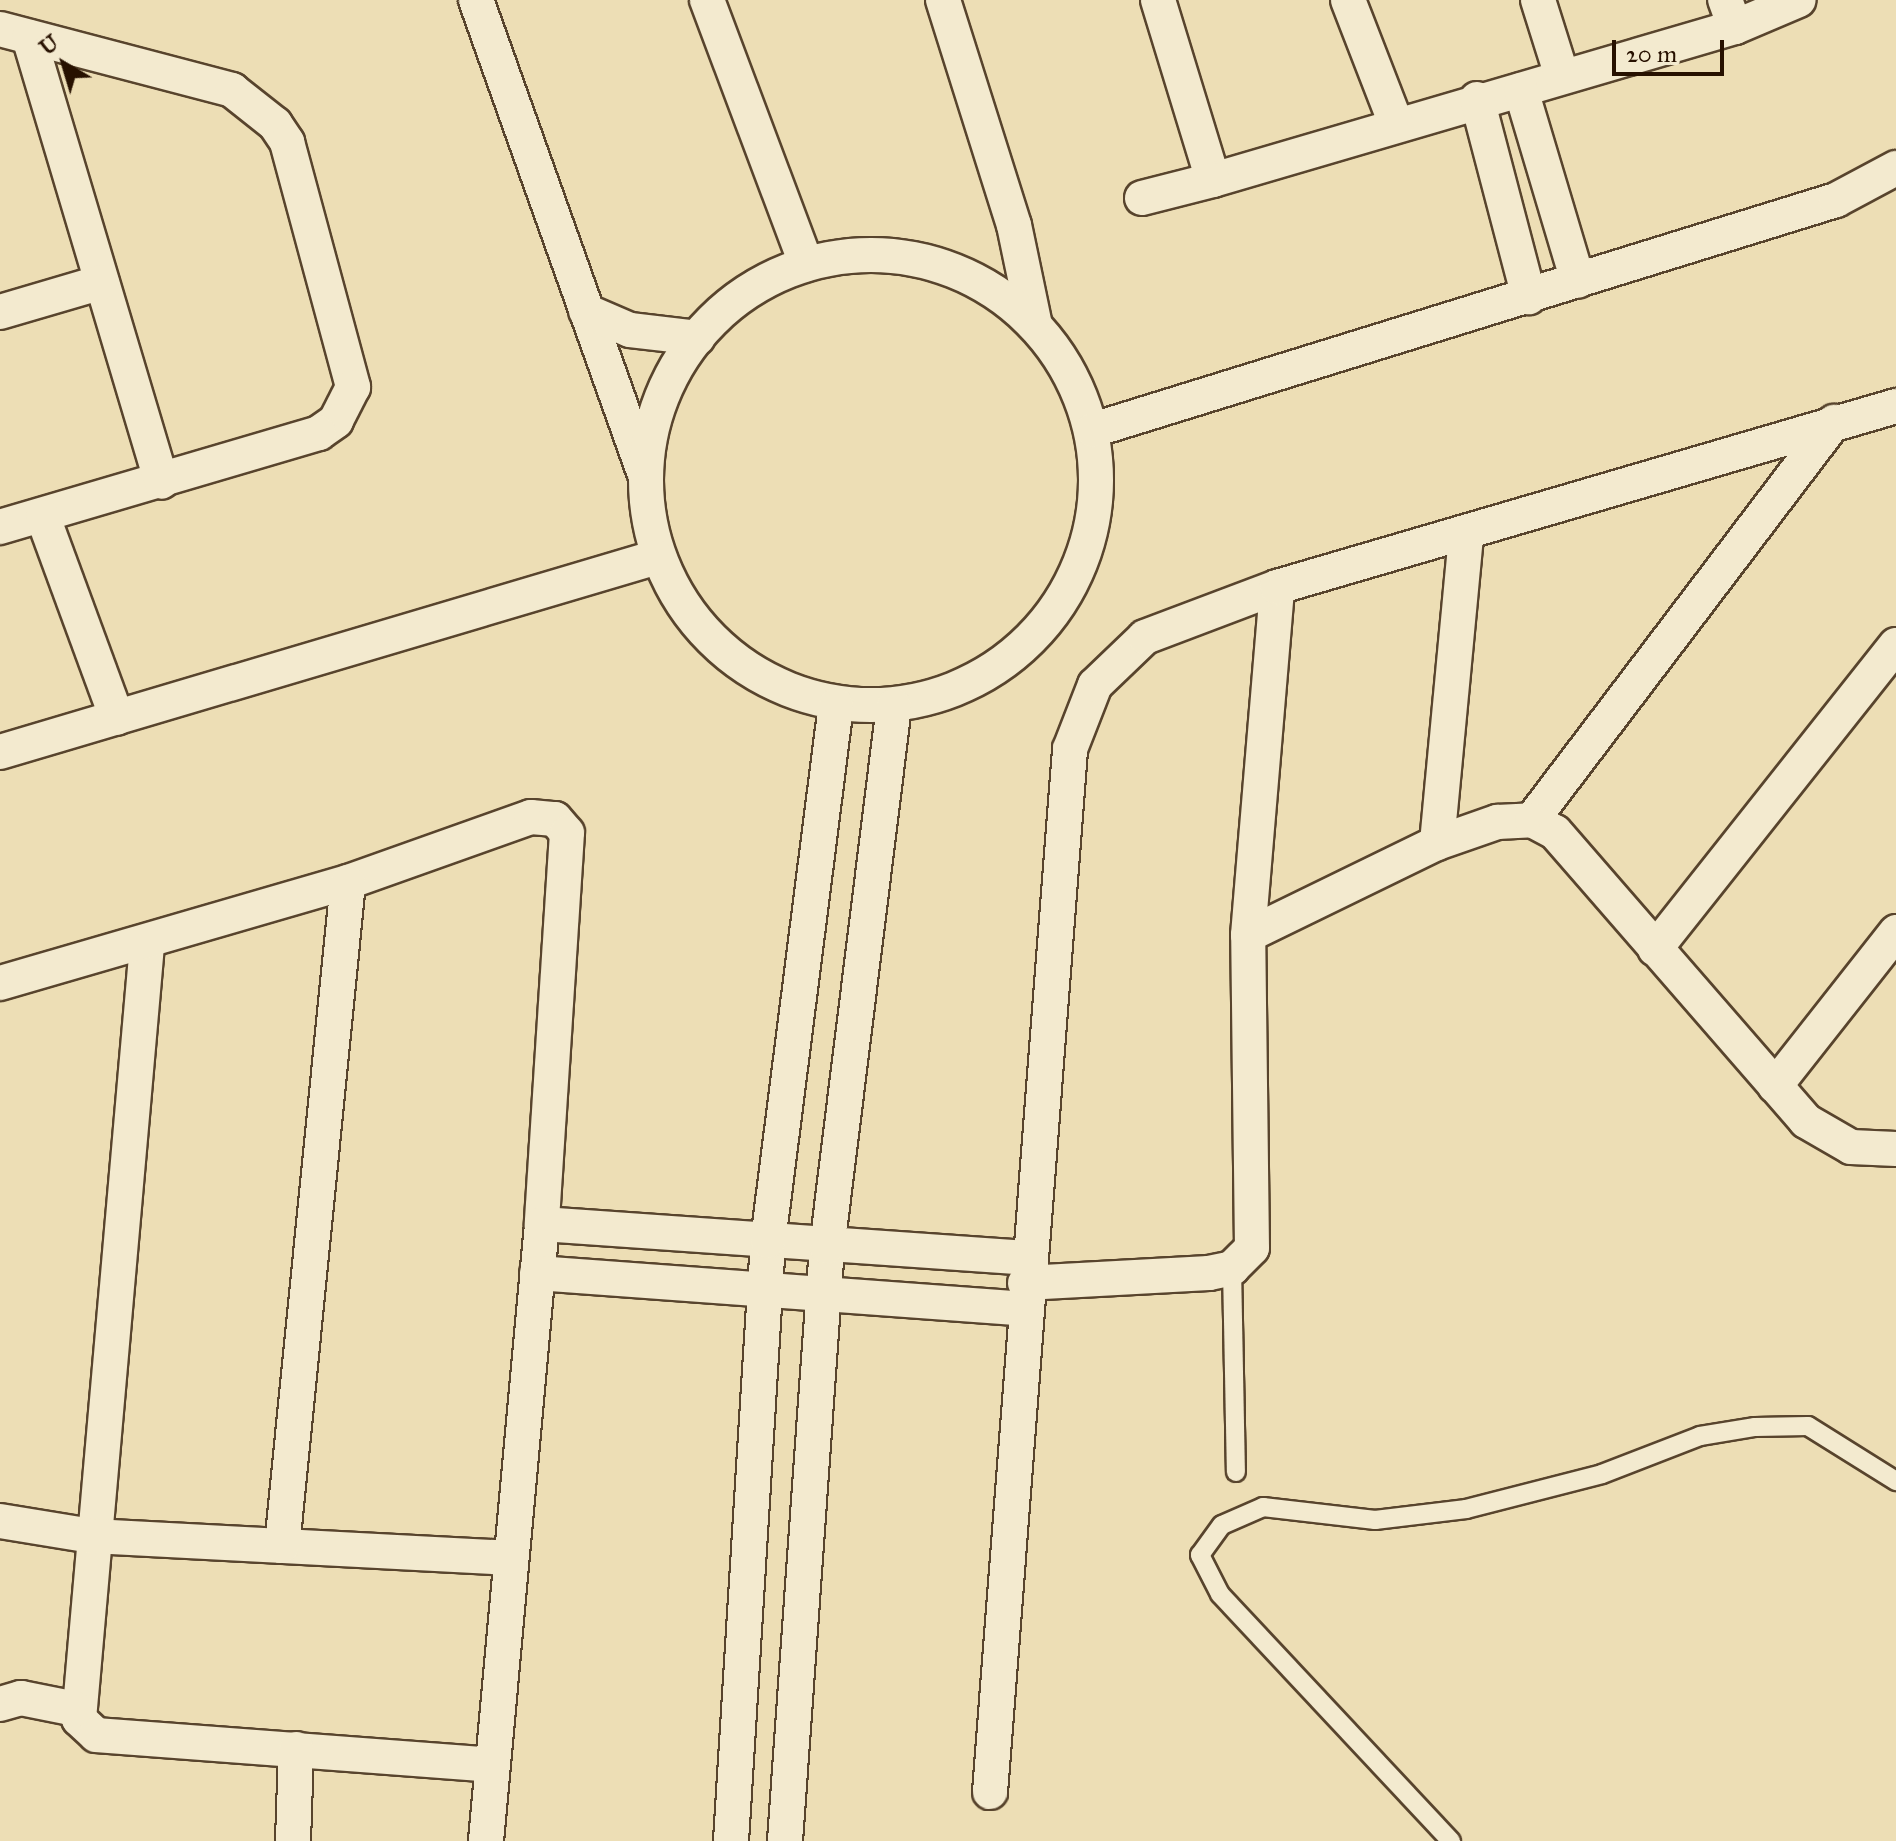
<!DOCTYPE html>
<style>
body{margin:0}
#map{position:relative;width:1896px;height:1841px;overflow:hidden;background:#eddeb5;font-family:"IM FELL Great Primer",serif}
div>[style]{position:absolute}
.roads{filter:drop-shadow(2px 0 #58442d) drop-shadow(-2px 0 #58442d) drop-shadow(0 2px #58442d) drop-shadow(0 -2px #58442d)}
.service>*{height:18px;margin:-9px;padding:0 9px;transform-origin:9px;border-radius:9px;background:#f3eacf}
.minor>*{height:34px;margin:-17px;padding:0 17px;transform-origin:17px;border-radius:17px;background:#f3eacf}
.minor>.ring{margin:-17px;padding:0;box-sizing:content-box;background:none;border:34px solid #f3eacf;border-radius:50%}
span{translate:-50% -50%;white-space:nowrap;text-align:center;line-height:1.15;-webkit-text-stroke:7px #f3eacf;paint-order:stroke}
.north{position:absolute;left:24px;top:24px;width:80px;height:80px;-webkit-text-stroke:6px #f3eacf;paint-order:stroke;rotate:322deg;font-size:22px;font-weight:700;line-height:32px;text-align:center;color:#271100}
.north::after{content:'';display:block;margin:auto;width:28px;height:36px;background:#271100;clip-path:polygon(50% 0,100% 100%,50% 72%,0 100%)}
.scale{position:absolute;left:1612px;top:40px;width:112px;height:36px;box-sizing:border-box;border:4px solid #271100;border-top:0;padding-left:10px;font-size:24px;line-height:28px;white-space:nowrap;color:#271100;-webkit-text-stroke:6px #f3eacf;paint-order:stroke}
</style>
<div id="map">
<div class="roads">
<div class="service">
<i style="left:1232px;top:1268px;width:204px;rotate:88.9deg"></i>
<i style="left:1451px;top:1841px;width:338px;rotate:-133.1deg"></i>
<i style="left:1220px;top:1594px;width:44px;rotate:-117.1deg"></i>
<i style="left:1200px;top:1555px;width:37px;rotate:-54deg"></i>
<i style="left:1222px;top:1525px;width:45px;rotate:-23.7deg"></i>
<i style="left:1263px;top:1507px;width:113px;rotate:6.6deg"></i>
<i style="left:1375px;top:1520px;width:92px;rotate:-6.9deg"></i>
<i style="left:1466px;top:1509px;width:140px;rotate:-14.4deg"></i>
<i style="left:1602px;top:1474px;width:105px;rotate:-21.2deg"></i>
<i style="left:1700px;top:1436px;width:56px;rotate:-9.3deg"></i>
<i style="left:1755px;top:1427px;width:53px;rotate:-1.1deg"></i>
<i style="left:1808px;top:1426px;width:104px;rotate:32deg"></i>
</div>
<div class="minor">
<i style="left:476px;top:0;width:499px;rotate:70.4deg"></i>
<i style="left:707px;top:0;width:282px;rotate:69.4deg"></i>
<i style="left:943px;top:0;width:236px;rotate:72.5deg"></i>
<i style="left:1014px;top:225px;width:98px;rotate:78.2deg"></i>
<i style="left:1158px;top:0;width:188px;rotate:73deg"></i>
<i style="left:1213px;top:180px;width:544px;rotate:-16.34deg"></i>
<i style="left:1735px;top:27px;width:29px;rotate:-110deg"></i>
<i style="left:1348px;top:0;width:133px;rotate:68.8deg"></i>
<i style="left:1538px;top:0;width:80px;rotate:72.5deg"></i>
<i style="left:1735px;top:27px;width:69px;rotate:-22.9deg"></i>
<i style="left:0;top:29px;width:240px;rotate:14.7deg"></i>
<i style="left:232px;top:90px;width:55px;rotate:38.3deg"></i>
<i style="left:275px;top:124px;width:22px;rotate:56deg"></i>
<i style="left:287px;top:142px;width:254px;rotate:74.9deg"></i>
<i style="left:353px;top:387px;width:38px;rotate:117deg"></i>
<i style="left:336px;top:421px;width:21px;rotate:145deg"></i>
<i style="left:319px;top:433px;width:333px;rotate:163.6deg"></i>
<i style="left:29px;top:37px;width:464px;rotate:73.4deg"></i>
<i style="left:1521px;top:90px;width:199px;rotate:73.4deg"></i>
<i style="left:1477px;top:99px;width:205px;rotate:75.3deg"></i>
<i style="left:1142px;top:198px;width:73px;rotate:-14.2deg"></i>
<i class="ring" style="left:646px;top:255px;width:416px;height:416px"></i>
<i style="left:586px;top:311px;width:48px;rotate:23.4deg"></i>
<i style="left:630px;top:330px;width:68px;rotate:6.7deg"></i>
<i style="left:0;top:312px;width:106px;rotate:-16.4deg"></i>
<i style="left:1093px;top:430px;width:778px;rotate:-17.2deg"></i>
<i style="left:1836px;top:200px;width:68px;rotate:-28.1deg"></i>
<i style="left:43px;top:517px;width:214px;rotate:69.8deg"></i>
<i style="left:0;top:752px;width:685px;rotate:-16.53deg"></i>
<i style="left:1532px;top:820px;width:500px;rotate:-52.8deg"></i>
<i style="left:1437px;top:843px;width:309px;rotate:-84.6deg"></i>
<i style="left:1248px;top:935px;width:210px;rotate:-26deg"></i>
<i style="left:1437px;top:843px;width:64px;rotate:-19.3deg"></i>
<i style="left:1497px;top:822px;width:35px;rotate:-3deg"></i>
<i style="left:1532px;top:820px;width:26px;rotate:28deg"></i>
<i style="left:1555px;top:832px;width:383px;rotate:49deg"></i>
<i style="left:1806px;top:1121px;width:52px;rotate:30deg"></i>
<i style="left:1851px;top:1147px;width:45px;rotate:2.5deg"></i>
<i style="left:147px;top:945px;width:777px;rotate:95.02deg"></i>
<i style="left:79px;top:1719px;width:23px;rotate:43deg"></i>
<i style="left:96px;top:1735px;width:396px;rotate:4.3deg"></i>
<i style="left:1655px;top:949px;width:388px;rotate:-51.6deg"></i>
<i style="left:0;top:983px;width:362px;rotate:-16.2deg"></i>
<i style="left:348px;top:882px;width:194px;rotate:-19.6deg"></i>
<i style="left:531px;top:817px;width:24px;rotate:5deg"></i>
<i style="left:555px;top:819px;width:18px;rotate:49deg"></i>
<i style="left:567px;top:833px;width:392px;rotate:93.7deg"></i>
<i style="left:542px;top:1224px;width:620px;rotate:95.19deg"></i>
<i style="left:1775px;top:1086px;width:196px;rotate:-51.8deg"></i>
<i style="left:542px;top:1224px;width:486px;rotate:4deg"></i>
<i style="left:537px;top:1273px;width:487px;rotate:4.2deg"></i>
<i style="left:1025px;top:1283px;width:184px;rotate:-3.1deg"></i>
<i style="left:1209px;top:1273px;width:24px;rotate:-12deg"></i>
<i style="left:1232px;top:1268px;width:28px;rotate:-45deg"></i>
<i style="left:1252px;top:1248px;width:313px;rotate:-90.7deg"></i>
<i style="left:1248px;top:935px;width:349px;rotate:-85.2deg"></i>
<i style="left:0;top:1521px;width:93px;rotate:9.3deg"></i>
<i style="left:92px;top:1536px;width:417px;rotate:3deg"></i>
<i style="left:282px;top:1546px;width:667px;rotate:-84.32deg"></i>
<i style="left:0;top:1704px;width:22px;rotate:-16deg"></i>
<i style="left:21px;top:1698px;width:56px;rotate:11.3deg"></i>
<i style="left:990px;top:1792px;width:1046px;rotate:-85.61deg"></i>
<i style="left:1070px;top:749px;width:69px;rotate:-68.7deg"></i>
<i style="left:1095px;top:685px;width:69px;rotate:-43.8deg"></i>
<i style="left:1145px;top:637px;width:141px;rotate:-20.7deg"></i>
<i style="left:1277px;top:587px;width:645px;rotate:-16.3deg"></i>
<i style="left:293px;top:1841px;width:92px;rotate:-88.1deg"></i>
<i style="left:731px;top:1841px;width:601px;rotate:-86.47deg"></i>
<i style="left:768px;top:1241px;width:540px;rotate:-82.77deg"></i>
<i style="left:785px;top:1841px;width:595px;rotate:-85.96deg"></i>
<i style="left:827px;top:1247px;width:545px;rotate:-82.94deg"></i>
</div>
</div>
<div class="north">U</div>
<div class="scale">20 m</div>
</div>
